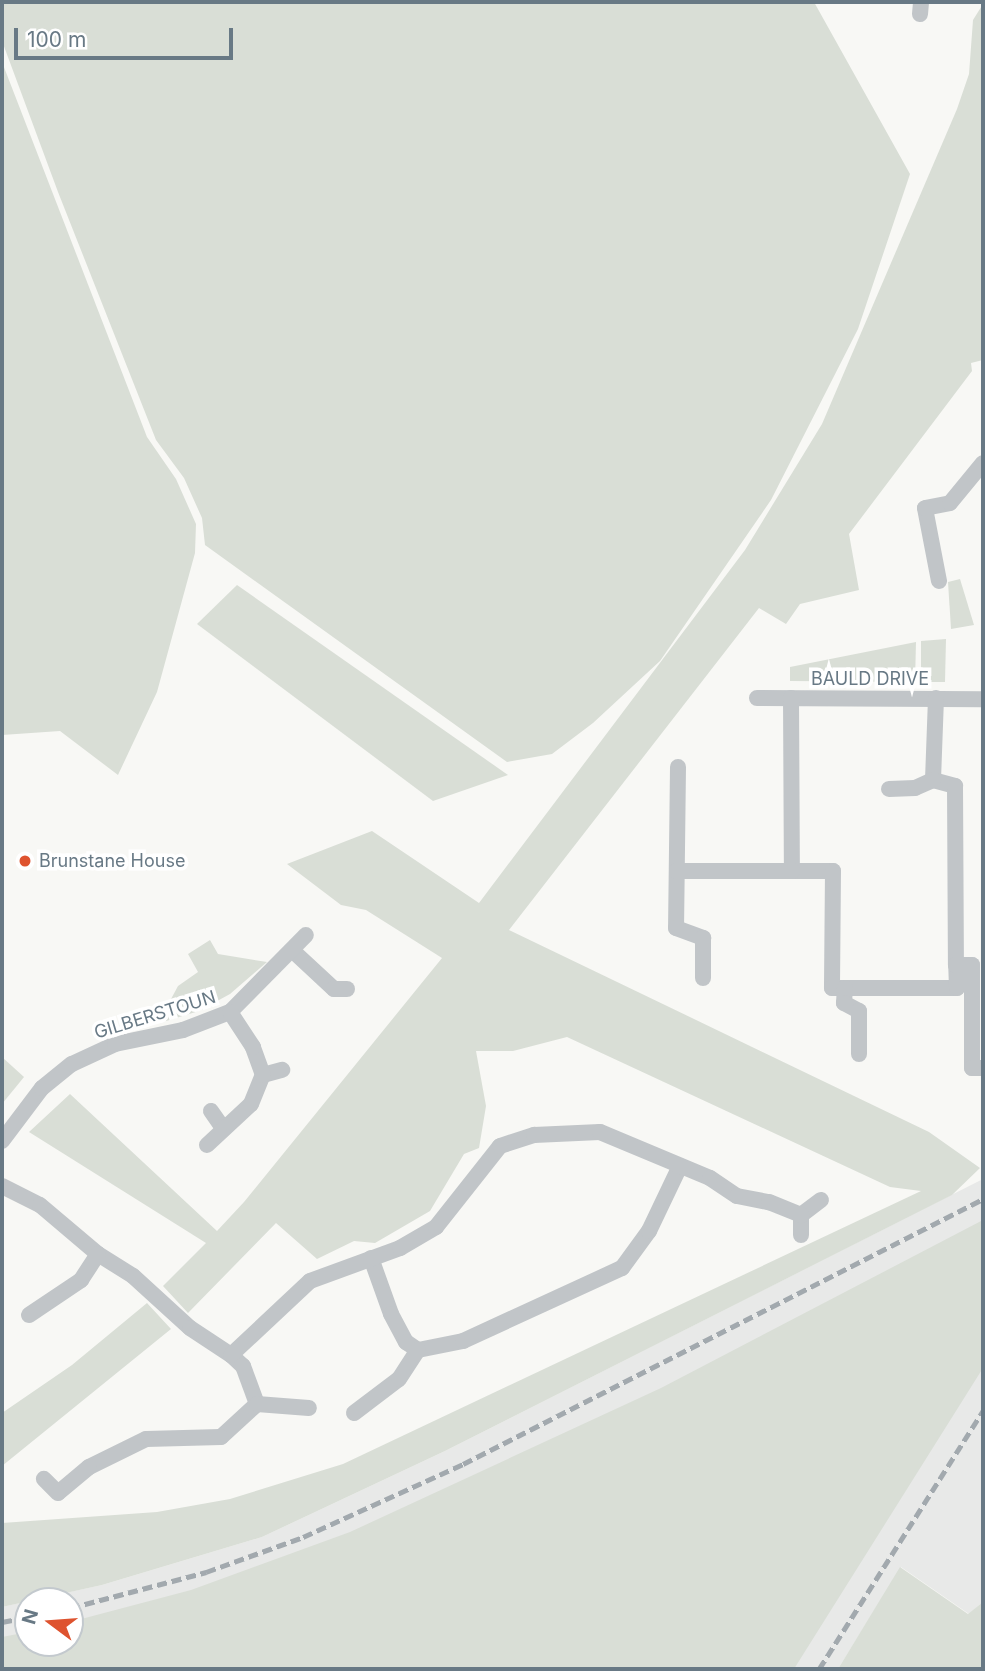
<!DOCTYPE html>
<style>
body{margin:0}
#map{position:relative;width:985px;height:1671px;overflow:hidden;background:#f8f8f5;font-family:Inter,sans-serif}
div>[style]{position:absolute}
.built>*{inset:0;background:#e8e9e8}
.green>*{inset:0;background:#d9ded6}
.street>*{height:16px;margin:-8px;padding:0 8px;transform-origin:8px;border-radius:8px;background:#c1c5c8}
.rail>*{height:4.5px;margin-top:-2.25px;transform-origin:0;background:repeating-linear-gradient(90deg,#a2a9ae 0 10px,transparent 0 15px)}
.dots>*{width:19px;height:19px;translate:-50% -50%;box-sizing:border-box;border:4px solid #fff;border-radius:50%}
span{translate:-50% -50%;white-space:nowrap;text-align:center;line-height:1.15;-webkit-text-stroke:7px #fff;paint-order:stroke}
.street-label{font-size:18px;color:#687985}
.poi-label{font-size:18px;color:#687985}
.left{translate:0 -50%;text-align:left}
.frame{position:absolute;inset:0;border:4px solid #687985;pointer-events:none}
.north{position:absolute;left:14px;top:1587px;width:70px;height:70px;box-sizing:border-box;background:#fff;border:2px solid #c3c9ce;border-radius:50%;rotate:286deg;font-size:19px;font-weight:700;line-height:28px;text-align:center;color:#687985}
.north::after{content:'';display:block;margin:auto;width:24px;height:32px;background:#de532f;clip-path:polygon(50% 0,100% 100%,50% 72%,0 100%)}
.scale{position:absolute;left:14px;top:28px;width:219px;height:32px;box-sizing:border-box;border:4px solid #687985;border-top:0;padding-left:9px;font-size:21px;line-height:24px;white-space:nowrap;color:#687985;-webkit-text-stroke:5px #fff;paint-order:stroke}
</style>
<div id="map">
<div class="built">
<i style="clip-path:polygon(983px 1179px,983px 1602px,969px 1614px,901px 1567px,838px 1669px,2px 1669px,2px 1607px,28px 1601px,28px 1643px,70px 1643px,70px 1601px,28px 1601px,102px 1585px,262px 1537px,445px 1451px)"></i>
</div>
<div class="green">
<i style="clip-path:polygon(2px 2px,814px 2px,910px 174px,858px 329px,771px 500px,660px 661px,593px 723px,552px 754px,507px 762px,205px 545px,202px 518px,184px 478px,156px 440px,58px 192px,2px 41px)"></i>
<i style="clip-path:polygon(983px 4px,983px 360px,971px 363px,972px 371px,849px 534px,859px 590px,800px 604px,786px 624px,759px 608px,509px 930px,929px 1132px,980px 1168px,952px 1195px,445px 1451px,262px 1537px,102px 1585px,2px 1607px,2px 1523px,157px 1512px,230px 1499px,343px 1464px,921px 1191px,890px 1187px,567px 1037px,513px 1051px,476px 1051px,486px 1106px,479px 1148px,464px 1154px,430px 1211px,375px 1243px,354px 1241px,317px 1259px,276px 1223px,188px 1313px,163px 1286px,206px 1243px,29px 1132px,70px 1094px,217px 1231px,244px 1202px,442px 958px,366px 910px,341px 905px,287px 864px,372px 831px,479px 903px,745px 550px,822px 424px,957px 109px,969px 74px,973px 20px)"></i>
<i style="clip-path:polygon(2px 62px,147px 437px,176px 479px,196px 524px,195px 553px,157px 692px,118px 775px,60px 731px,2px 735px)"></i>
<i style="clip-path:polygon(960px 579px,974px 625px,951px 629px,948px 582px)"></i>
<i style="clip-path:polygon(237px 585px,508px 775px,433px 801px,197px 624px)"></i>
<i style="clip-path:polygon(946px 639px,945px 682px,921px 682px,921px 641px)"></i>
<i style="clip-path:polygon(916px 642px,915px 682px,790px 681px,790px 667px)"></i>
<i style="clip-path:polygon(210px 940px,218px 954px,267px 962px,230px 994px,199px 1011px,166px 1021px,163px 1014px,178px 986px,198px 972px,188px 954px)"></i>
<i style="clip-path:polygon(2px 1057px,24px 1077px,2px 1104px)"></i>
<i style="clip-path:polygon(983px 1220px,983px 1368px,794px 1669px,2px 1669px,2px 1637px,28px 1632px,28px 1643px,70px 1643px,70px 1622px,191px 1590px,350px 1532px,661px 1388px)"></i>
<i style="clip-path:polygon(147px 1303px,171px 1329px,2px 1466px,2px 1413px,72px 1365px)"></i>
<i style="clip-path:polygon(900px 1567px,968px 1614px,983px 1602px,983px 1669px,838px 1669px)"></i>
</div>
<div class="street">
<i style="left:920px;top:14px;width:12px;rotate:-85deg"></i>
<i style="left:939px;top:581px;width:74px;rotate:-100.9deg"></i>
<i style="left:925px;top:508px;width:25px;rotate:-11deg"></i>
<i style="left:950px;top:503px;width:52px;rotate:-50.5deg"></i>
<i style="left:757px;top:698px;width:226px;rotate:0.3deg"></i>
<i style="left:791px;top:698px;width:173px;rotate:89.7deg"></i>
<i style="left:792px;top:871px;width:41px"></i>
<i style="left:833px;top:871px;width:117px;rotate:90.5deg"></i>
<i style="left:832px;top:988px;width:125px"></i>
<i style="left:957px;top:988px;width:23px;rotate:-92deg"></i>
<i style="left:936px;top:698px;width:82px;rotate:92.1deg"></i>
<i style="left:933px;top:780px;width:23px;rotate:15deg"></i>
<i style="left:955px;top:786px;width:179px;rotate:89.7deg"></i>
<i style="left:956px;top:965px;width:16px"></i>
<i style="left:972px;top:965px;width:103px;rotate:90deg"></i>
<i style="left:972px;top:1068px;width:11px"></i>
<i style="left:678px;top:767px;width:161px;rotate:90.7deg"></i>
<i style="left:676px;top:928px;width:29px;rotate:20deg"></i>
<i style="left:703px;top:938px;width:40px;rotate:90deg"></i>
<i style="left:889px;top:789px;width:26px;rotate:-2deg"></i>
<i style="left:915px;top:788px;width:20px;rotate:-24deg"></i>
<i style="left:677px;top:871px;width:115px"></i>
<i style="left:293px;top:951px;width:56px;rotate:42.8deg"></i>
<i style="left:334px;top:989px;width:13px"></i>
<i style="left:845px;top:988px;width:15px;rotate:94deg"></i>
<i style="left:844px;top:1003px;width:17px;rotate:28deg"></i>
<i style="left:859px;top:1011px;width:43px;rotate:90deg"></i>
<i style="left:263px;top:1075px;width:20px;rotate:-15deg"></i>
<i style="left:211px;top:1111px;width:19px;rotate:55deg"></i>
<i style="left:2px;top:1141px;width:66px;rotate:-53deg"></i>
<i style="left:42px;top:1088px;width:38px;rotate:-39deg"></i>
<i style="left:72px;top:1064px;width:47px;rotate:-24.9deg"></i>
<i style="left:115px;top:1044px;width:69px;rotate:-11.6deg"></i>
<i style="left:183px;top:1030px;width:50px;rotate:-21deg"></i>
<i style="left:230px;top:1012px;width:108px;rotate:-45.4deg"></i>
<i style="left:207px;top:1145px;width:60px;rotate:-43deg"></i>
<i style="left:251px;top:1104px;width:31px;rotate:-68deg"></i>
<i style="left:263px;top:1075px;width:30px;rotate:-110deg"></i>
<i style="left:253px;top:1047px;width:42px;rotate:-123.3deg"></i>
<i style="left:2px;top:1186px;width:42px;rotate:26.6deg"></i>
<i style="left:40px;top:1205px;width:76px;rotate:40.2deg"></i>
<i style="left:98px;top:1254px;width:41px;rotate:32.2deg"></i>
<i style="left:133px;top:1276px;width:77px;rotate:42.4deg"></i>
<i style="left:190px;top:1328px;width:49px;rotate:33.4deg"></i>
<i style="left:231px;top:1355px;width:16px;rotate:43deg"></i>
<i style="left:243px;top:1366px;width:40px;rotate:69.8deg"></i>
<i style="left:257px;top:1404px;width:49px;rotate:137.5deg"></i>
<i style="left:221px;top:1437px;width:75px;rotate:178.5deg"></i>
<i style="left:146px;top:1439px;width:64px;rotate:153.8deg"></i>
<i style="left:89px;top:1467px;width:40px;rotate:140deg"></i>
<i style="left:58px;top:1493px;width:20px;rotate:-135deg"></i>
<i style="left:801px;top:1235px;width:20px;rotate:-90deg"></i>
<i style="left:801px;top:1215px;width:25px;rotate:-37deg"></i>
<i style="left:371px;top:1258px;width:59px;rotate:70.3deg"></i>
<i style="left:391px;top:1314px;width:32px;rotate:62deg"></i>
<i style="left:406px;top:1342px;width:14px;rotate:34deg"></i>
<i style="left:418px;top:1350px;width:46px;rotate:-11.3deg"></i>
<i style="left:463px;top:1341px;width:175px;rotate:-24.7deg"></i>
<i style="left:622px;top:1268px;width:46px;rotate:-53.9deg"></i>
<i style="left:649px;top:1231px;width:72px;rotate:-64.5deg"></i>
<i style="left:29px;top:1315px;width:63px;rotate:-33.9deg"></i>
<i style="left:81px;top:1280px;width:31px;rotate:-57deg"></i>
<i style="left:231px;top:1355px;width:108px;rotate:-43.1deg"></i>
<i style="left:310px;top:1281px;width:96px;rotate:-20.1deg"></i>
<i style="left:400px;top:1248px;width:42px;rotate:-30.3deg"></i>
<i style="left:436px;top:1227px;width:103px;rotate:-51.7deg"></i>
<i style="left:500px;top:1146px;width:36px;rotate:-18deg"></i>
<i style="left:534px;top:1135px;width:66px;rotate:-2.6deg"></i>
<i style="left:600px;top:1132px;width:119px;rotate:22.7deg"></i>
<i style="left:710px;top:1178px;width:32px;rotate:34deg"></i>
<i style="left:737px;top:1196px;width:33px;rotate:11deg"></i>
<i style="left:769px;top:1202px;width:35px;rotate:22deg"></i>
<i style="left:257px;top:1404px;width:52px;rotate:4.4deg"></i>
<i style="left:354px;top:1413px;width:56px;rotate:-37.1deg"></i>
<i style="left:399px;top:1379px;width:35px;rotate:-57deg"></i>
</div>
<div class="rail">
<i style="left:70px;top:1608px;width:141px;rotate:-14.8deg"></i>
<i style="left:206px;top:1572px;width:103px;rotate:-19.8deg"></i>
<i style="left:303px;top:1537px;width:176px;rotate:-24.5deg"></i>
<i style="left:463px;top:1464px;width:584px;rotate:-27deg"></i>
<i style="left:2px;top:1622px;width:26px;rotate:-11deg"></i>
<i style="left:819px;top:1669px;width:306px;rotate:-57.6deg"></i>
</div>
<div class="dots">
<i style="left:25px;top:861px;background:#de532f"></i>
</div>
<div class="street-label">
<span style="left:870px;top:679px">BAULD DRIVE</span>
<span style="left:155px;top:1015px;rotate:-17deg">GILBERSTOUN</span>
</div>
<div class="poi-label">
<span class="left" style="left:39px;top:861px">Brunstane House</span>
</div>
<div class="frame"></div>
<div class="north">N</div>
<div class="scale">100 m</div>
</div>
